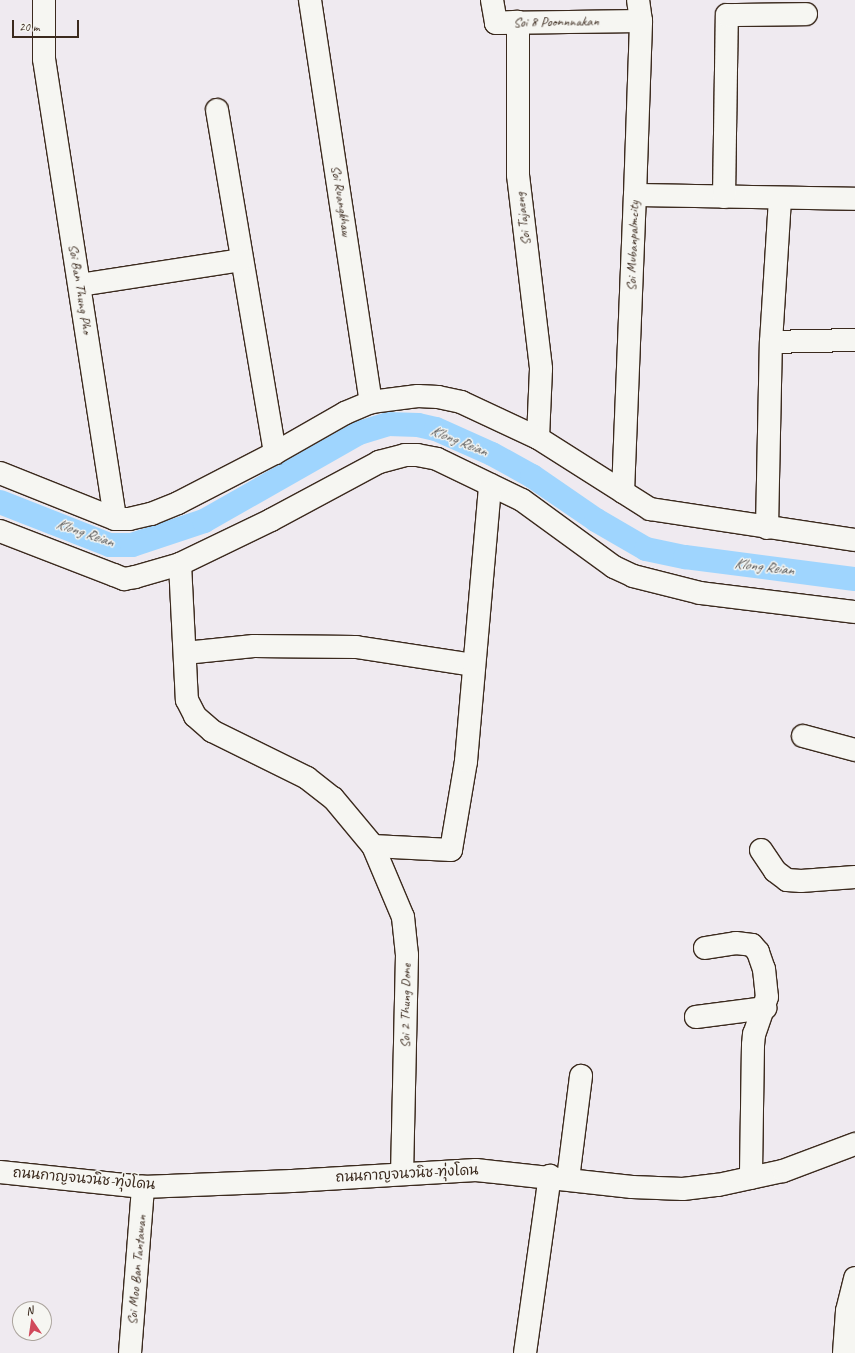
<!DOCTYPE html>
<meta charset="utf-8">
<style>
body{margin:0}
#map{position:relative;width:855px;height:1353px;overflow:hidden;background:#efeaf0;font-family:Caveat,"Playpen Sans Thai",sans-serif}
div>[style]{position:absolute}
.canal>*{height:24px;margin:-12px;padding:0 12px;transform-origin:12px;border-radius:12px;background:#9fd5fe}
.roads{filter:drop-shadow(1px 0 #3b2a1e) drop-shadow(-1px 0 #3b2a1e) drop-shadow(0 1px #3b2a1e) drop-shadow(0 -1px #3b2a1e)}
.minor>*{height:22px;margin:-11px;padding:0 11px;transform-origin:11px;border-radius:11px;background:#f6f6f2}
span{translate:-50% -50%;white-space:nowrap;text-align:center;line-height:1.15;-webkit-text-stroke:3px #f6f6f2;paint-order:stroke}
.street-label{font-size:14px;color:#3b2a1e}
.water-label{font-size:15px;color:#545556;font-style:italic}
.north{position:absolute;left:12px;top:1301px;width:40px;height:40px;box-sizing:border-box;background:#f6f6f2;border:1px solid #aba49d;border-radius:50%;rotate:347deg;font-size:11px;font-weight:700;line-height:16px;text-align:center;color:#3b2a1e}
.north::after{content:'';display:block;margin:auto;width:14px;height:18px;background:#d1495b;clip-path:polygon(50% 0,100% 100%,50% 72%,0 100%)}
.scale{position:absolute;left:12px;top:20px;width:67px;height:18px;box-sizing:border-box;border:2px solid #3b2a1e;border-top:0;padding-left:5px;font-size:12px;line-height:14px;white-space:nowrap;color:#3b2a1e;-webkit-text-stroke:3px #f6f6f2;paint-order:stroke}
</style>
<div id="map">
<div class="canal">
<i style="left:0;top:502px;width:118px;rotate:21.4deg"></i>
<i style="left:110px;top:545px;width:22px"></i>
<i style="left:132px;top:545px;width:76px;rotate:-18.4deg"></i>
<i style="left:204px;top:521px;width:178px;rotate:-29.6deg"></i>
<i style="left:359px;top:433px;width:30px;rotate:-17deg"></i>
<i style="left:388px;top:424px;width:30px;rotate:2deg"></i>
<i style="left:418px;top:425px;width:18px;rotate:13deg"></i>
<i style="left:436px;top:429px;width:61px;rotate:24.1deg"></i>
<i style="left:492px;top:454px;width:46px;rotate:28.8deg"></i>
<i style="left:532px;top:476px;width:78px;rotate:34.5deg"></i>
<i style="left:596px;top:520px;width:58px;rotate:30.1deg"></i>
<i style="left:646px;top:549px;width:40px;rotate:12deg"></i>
<i style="left:685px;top:557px;width:171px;rotate:7.4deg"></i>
</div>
<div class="roads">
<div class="minor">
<i style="left:44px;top:0;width:59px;rotate:90deg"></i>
<i style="left:44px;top:59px;width:465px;rotate:81.2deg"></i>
<i style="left:310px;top:0;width:407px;rotate:81.4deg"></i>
<i style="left:492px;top:0;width:23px;rotate:80deg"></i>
<i style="left:496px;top:23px;width:145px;rotate:-0.8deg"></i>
<i style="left:496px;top:23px;width:22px;rotate:-3deg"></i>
<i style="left:518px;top:22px;width:153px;rotate:90deg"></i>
<i style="left:518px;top:175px;width:195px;rotate:83.2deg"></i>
<i style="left:541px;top:369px;width:69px;rotate:92.5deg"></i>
<i style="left:217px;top:110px;width:348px;rotate:80.4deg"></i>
<i style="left:635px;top:195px;width:220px;rotate:1deg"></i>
<i style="left:724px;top:197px;width:182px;rotate:-89.1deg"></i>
<i style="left:727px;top:15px;width:79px;rotate:-0.7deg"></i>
<i style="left:80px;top:285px;width:163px;rotate:-8.8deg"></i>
<i style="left:771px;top:342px;width:84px;rotate:-1.4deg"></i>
<i style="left:0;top:473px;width:124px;rotate:21.8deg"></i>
<i style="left:115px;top:519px;width:14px"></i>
<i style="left:129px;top:519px;width:23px;rotate:-13deg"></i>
<i style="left:151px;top:514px;width:29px;rotate:-22deg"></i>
<i style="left:178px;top:503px;width:109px;rotate:-27.3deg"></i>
<i style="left:275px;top:453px;width:81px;rotate:-29.7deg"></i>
<i style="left:345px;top:413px;width:28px;rotate:-23deg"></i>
<i style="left:371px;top:402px;width:47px;rotate:-7.3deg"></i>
<i style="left:418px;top:396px;width:20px;rotate:3deg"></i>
<i style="left:438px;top:397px;width:24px;rotate:12deg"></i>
<i style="left:461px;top:402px;width:85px;rotate:25.1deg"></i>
<i style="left:538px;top:438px;width:133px;rotate:32.4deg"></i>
<i style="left:650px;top:509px;width:207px;rotate:8.6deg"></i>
<i style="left:623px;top:492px;width:297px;rotate:-87.7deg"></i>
<i style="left:635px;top:195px;width:174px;rotate:-88deg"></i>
<i style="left:641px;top:21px;width:21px;rotate:-98deg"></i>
<i style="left:767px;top:528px;width:186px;rotate:-88.8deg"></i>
<i style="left:771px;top:342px;width:144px;rotate:-86.4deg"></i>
<i style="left:0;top:531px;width:122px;rotate:21.1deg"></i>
<i style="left:114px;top:575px;width:11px;rotate:22deg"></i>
<i style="left:124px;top:579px;width:11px;rotate:-10deg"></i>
<i style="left:135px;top:577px;width:47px;rotate:-16.1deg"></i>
<i style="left:180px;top:564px;width:101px;rotate:-25.8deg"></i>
<i style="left:271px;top:520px;width:123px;rotate:-28.2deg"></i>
<i style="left:379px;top:462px;width:27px;rotate:-15deg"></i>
<i style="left:405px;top:455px;width:12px"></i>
<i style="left:417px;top:455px;width:20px;rotate:11deg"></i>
<i style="left:437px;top:459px;width:94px;rotate:25.8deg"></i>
<i style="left:522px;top:500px;width:114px;rotate:36.1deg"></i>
<i style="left:614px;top:567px;width:21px;rotate:25deg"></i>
<i style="left:633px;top:576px;width:69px;rotate:14.2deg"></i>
<i style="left:700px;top:593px;width:156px;rotate:7deg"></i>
<i style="left:180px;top:564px;width:136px;rotate:87.1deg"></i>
<i style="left:187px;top:700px;width:18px;rotate:63deg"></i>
<i style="left:195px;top:716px;width:23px;rotate:41deg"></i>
<i style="left:212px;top:731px;width:106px;rotate:26.3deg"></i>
<i style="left:307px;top:778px;width:33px;rotate:38deg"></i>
<i style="left:333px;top:798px;width:62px;rotate:50.2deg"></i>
<i style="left:373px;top:846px;width:77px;rotate:67.1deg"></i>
<i style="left:403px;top:917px;width:38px;rotate:84deg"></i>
<i style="left:407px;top:955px;width:218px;rotate:91.3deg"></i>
<i style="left:185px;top:653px;width:69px;rotate:-5.8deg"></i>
<i style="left:254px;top:646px;width:102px;rotate:0.6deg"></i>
<i style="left:356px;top:647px;width:118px;rotate:8.7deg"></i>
<i style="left:803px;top:736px;width:54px;rotate:15.1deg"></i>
<i style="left:373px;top:846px;width:78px;rotate:2.9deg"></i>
<i style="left:451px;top:850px;width:90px;rotate:-80.4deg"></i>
<i style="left:466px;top:761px;width:277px;rotate:-85deg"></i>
<i style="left:761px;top:850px;width:25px;rotate:56deg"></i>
<i style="left:775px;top:871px;width:15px;rotate:37deg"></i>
<i style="left:787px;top:880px;width:14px;rotate:4deg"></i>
<i style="left:801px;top:881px;width:54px;rotate:-4.2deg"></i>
<i style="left:705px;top:948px;width:31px;rotate:-9deg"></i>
<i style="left:736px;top:943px;width:16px;rotate:7deg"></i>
<i style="left:752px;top:945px;width:9px;rotate:49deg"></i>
<i style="left:758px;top:952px;width:18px;rotate:71deg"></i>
<i style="left:764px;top:969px;width:28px;rotate:84deg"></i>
<i style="left:767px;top:997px;width:39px;rotate:109deg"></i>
<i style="left:754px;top:1034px;width:11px;rotate:95deg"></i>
<i style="left:753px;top:1045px;width:133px;rotate:90.9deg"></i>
<i style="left:696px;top:1017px;width:70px;rotate:-7.4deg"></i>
<i style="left:0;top:1172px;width:144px;rotate:6deg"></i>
<i style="left:143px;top:1187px;width:149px;rotate:-2.3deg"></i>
<i style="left:292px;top:1181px;width:184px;rotate:-3.4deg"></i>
<i style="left:476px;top:1170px;width:157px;rotate:6.2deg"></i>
<i style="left:632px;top:1187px;width:51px;rotate:2.2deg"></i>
<i style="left:683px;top:1189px;width:35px;rotate:-7deg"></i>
<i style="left:718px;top:1185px;width:66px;rotate:-12.2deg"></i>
<i style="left:783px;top:1171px;width:77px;rotate:-20.6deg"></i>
<i style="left:568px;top:1179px;width:104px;rotate:-82.8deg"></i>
<i style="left:130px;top:1353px;width:167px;rotate:-85.5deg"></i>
<i style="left:525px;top:1353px;width:179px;rotate:-82deg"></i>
<i style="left:844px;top:1353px;width:42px;rotate:-85.9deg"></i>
<i style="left:847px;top:1311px;width:34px;rotate:-76deg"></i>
</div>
</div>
<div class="street-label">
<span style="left:556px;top:22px;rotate:-1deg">Soi 8 Poonnnakan</span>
<span style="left:341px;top:201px;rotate:81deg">Soi Ruangkhaw</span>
<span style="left:523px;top:219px;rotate:-97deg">Soi Tajaeng</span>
<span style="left:633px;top:246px;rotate:-88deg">Soi Mubanpalmcity</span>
<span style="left:80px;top:289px;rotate:81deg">Soi Ban Thung Pho</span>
<span style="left:406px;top:1006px;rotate:-89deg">Soi 2 Thung Done</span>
<span style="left:407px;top:1174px;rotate:-3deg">ถนนกาญจนวนิช-ทุ่งโดน</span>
<span style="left:84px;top:1179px;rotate:5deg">ถนนกาญจนวนิช-ทุ่งโดน</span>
<span style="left:137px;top:1270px;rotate:-85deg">Soi Moo Ban Tantawan</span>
</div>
<div class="water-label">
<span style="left:459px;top:441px;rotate:22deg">Klong Reian</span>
<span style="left:85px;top:533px;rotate:19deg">Klong Reian</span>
<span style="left:764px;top:567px;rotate:7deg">Klong Reian</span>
</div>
<div class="north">N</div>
<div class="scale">20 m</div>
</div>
